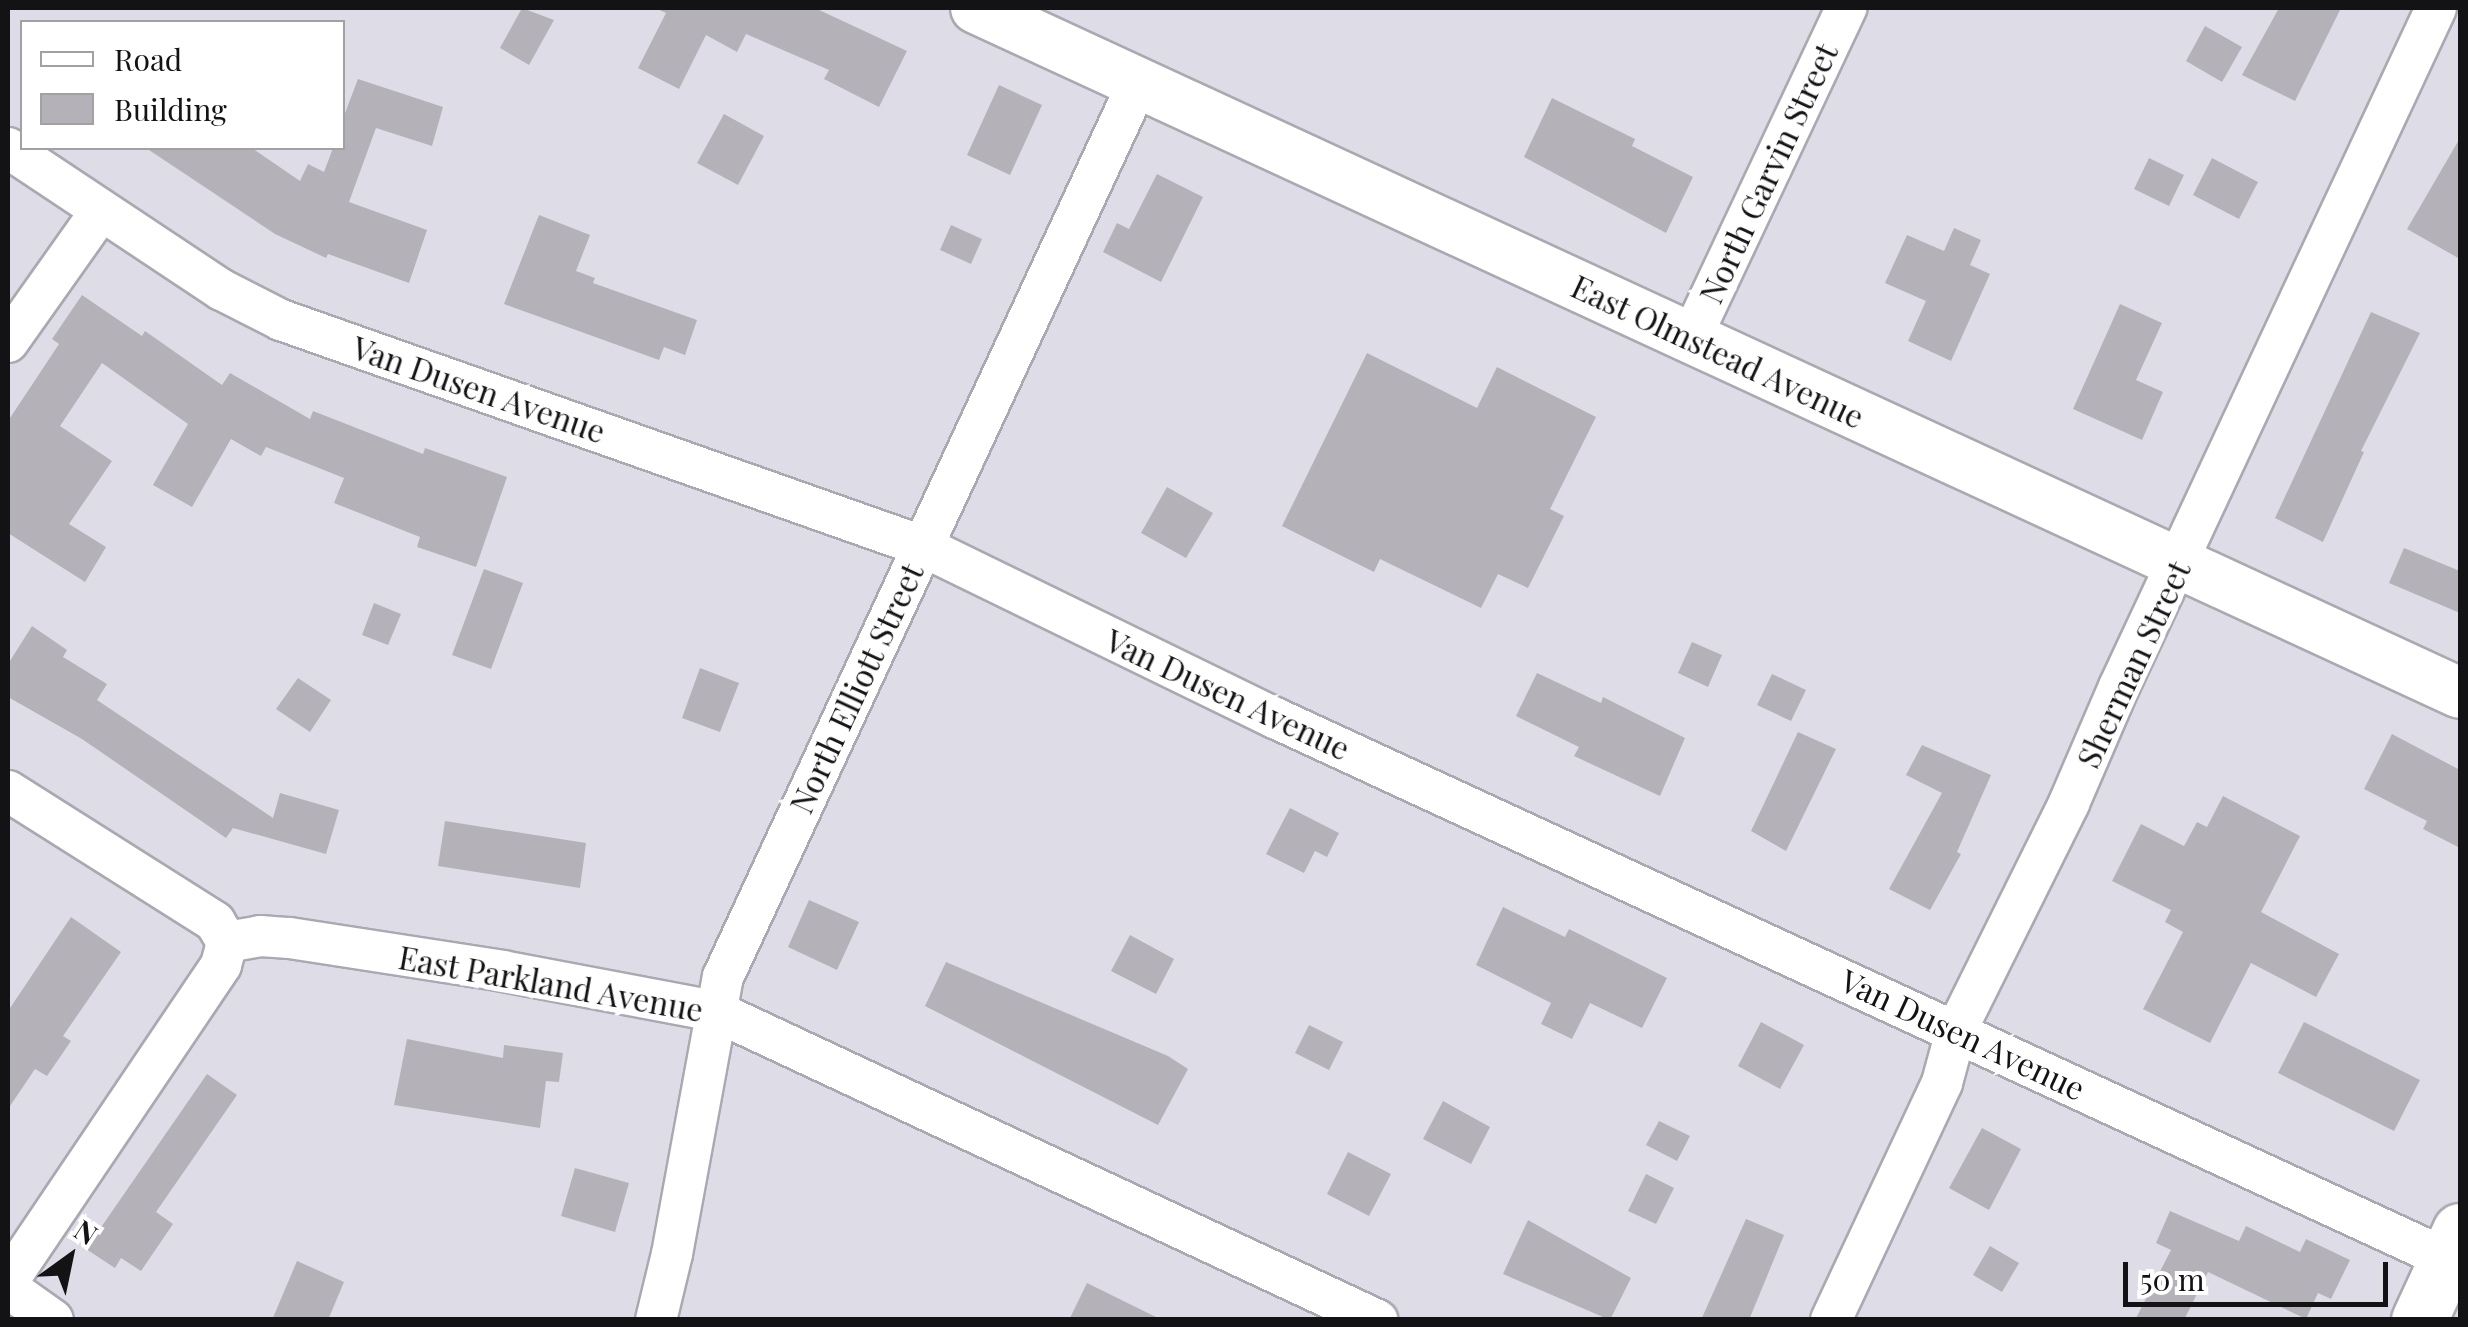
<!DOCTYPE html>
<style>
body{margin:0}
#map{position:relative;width:2468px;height:1327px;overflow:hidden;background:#dedde7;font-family:"Playfair Display",serif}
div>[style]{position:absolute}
.building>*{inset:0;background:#b5b1b9}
.roads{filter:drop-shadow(2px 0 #a9a9b1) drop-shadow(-2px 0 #a9a9b1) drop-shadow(0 2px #a9a9b1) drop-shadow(0 -2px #a9a9b1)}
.minor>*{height:40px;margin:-20px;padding:0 20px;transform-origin:20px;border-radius:20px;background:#fff}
.tertiary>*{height:50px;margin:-25px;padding:0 25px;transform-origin:25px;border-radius:25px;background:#fff}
.secondary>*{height:55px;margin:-27.5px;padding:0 27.5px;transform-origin:27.5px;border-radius:27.5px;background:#fff}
span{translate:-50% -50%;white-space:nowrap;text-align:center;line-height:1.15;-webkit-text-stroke:10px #fff;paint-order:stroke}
.street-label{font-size:32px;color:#131316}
.frame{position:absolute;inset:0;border:10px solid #131316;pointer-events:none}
.legend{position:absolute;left:20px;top:20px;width:325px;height:130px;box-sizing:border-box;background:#fff;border:2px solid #a1a1a2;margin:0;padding:12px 18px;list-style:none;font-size:30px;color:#131316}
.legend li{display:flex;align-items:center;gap:20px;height:50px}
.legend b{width:50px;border:2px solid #a1a1a2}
.north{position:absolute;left:20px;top:1207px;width:100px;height:100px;-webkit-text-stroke:8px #fff;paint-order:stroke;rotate:33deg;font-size:28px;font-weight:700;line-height:40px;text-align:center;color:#131316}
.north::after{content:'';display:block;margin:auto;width:35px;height:45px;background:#131316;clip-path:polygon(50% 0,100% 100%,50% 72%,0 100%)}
.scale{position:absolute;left:2123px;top:1262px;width:265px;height:45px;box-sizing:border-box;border:5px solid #131316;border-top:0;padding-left:12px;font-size:30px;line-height:35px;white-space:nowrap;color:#131316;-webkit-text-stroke:8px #fff;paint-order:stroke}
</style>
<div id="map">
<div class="building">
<i style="clip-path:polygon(522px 8px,554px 20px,529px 65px,500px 48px)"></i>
<i style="clip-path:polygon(655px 8px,815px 8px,907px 51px,879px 107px,824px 79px,829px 70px,746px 34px,737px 52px,706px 35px,679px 89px,638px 68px,666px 13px)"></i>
<i style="clip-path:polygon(2279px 8px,2341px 8px,2295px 101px,2242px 75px)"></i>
<i style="clip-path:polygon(2205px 26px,2242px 47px,2222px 82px,2186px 61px)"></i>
<i style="clip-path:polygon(358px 79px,443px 107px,432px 146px,376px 128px,349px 202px,427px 230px,409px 283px,328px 254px,326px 258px,275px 234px,146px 148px,252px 148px,300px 181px,308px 164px,324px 172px,333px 148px,342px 148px,342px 121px)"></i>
<i style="clip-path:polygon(999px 85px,1042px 105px,1010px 175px,967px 155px)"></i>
<i style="clip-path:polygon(1552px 98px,1635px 139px,1632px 146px,1693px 177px,1666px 233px,1524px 157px)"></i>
<i style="clip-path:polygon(724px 114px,764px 136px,738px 185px,697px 163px)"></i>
<i style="clip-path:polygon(2460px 138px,2460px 259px,2407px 229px)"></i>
<i style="clip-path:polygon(2149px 158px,2184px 175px,2169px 206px,2134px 189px)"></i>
<i style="clip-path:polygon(2212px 158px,2258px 182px,2239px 219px,2193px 195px)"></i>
<i style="clip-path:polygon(1157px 174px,1203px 197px,1161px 282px,1103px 252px,1117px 223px,1129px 229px)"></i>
<i style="clip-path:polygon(539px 215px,590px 235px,576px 271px,595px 278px,593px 283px,697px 320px,685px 355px,664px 347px,659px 360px,504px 304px)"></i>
<i style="clip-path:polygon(951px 225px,982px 239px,971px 264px,940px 250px)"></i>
<i style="clip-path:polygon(1954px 228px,1981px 240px,1970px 265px,1990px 274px,1951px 361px,1908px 341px,1926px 301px,1885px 283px,1907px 235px,1944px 251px)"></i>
<i style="clip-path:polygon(82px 295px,142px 336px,145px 331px,222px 385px,230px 373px,310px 419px,313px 411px,423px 454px,425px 448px,507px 477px,476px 567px,417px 547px,420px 537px,334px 503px,344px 478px,266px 447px,261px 456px,231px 439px,192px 507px,153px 485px,188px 424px,102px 363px,60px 426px,112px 461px,69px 524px,106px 547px,85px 582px,8px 533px,8px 421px,59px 344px,52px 339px)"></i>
<i style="clip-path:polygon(2120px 304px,2162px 323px,2136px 380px,2163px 392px,2142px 440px,2073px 409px)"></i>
<i style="clip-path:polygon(2371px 312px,2420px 333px,2361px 451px,2364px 452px,2323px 542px,2275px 518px)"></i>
<i style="clip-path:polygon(1367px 353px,1477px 408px,1497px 367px,1596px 417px,1550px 509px,1564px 516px,1528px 588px,1498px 574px,1481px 608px,1380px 559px,1374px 572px,1282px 526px)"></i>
<i style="clip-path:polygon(1167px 487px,1213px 513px,1186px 558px,1141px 533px)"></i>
<i style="clip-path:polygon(2404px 548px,2460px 571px,2460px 613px,2389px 583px)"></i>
<i style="clip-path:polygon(484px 569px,523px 583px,491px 669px,452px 655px)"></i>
<i style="clip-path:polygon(374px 603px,401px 614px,388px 645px,362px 635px)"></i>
<i style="clip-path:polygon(32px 626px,67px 650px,63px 657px,107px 684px,97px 700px,273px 818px,280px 793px,339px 810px,326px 854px,233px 828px,226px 838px,82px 739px,8px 697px,8px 664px)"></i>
<i style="clip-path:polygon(1692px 642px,1722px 655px,1708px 687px,1678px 673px)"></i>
<i style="clip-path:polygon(700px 668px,739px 683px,720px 732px,682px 718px)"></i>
<i style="clip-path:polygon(1537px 673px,1601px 703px,1603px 697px,1685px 738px,1660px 796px,1574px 756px,1579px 747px,1516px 716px)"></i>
<i style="clip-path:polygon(1772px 674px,1806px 690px,1791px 721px,1757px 705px)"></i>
<i style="clip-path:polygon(298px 678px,331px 700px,310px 732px,276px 709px)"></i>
<i style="clip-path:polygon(1798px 732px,1836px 749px,1786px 851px,1751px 831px)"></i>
<i style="clip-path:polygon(2392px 734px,2460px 770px,2460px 848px,2423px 829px,2427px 821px,2364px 789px)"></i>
<i style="clip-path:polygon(1922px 745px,1991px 775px,1957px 852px,1961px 854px,1930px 910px,1889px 889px,1942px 793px,1906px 775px)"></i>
<i style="clip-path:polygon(2223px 796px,2300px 836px,2261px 912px,2339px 954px,2316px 997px,2251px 963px,2210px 1043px,2143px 1009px,2183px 932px,2165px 922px,2171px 910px,2112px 881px,2141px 824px,2184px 846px,2197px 822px,2207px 827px)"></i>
<i style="clip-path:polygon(1290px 808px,1339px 833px,1327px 857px,1315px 851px,1304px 873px,1266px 854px)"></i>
<i style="clip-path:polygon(445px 821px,586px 843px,580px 888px,438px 866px)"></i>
<i style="clip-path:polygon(809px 900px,859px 922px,837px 970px,788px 947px)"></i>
<i style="clip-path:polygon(1503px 907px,1565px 937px,1569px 929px,1667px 978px,1642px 1028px,1590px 1003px,1572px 1039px,1541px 1024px,1551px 1003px,1476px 965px)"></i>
<i style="clip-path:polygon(71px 917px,121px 952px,63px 1036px,71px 1041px,47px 1076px,35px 1069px,8px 1109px,8px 1011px)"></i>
<i style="clip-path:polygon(1130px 935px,1174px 959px,1156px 994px,1111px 971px)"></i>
<i style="clip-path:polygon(946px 962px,1168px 1056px,1188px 1069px,1158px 1125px,925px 1006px)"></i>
<i style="clip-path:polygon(1761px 1022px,1804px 1045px,1780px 1089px,1738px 1066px)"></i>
<i style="clip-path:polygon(2304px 1022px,2420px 1080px,2394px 1131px,2278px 1073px)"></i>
<i style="clip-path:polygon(1309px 1025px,1343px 1042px,1329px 1070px,1295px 1053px)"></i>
<i style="clip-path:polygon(407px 1039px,503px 1058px,504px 1045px,563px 1053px,559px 1082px,546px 1081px,540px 1128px,394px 1105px)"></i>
<i style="clip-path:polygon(207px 1074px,237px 1095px,156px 1212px,173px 1224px,141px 1271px,121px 1258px,115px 1268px,86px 1249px)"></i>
<i style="clip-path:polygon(1443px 1101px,1490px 1127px,1471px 1164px,1423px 1139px)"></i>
<i style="clip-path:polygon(1659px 1121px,1690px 1136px,1677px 1161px,1646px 1145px)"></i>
<i style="clip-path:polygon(1982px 1128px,2021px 1149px,1989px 1210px,1949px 1188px)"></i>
<i style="clip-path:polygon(1348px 1152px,1391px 1174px,1369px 1216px,1327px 1194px)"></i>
<i style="clip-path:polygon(575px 1168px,629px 1183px,615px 1232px,561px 1216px)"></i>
<i style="clip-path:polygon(1646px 1174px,1674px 1188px,1656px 1224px,1628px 1211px)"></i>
<i style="clip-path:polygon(2170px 1211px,2239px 1241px,2246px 1226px,2300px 1252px,2306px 1239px,2350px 1260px,2331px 1299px,2318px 1293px,2306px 1319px,2208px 1272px,2184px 1320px,2135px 1320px,2171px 1250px,2156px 1243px)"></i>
<i style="clip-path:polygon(1746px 1219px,1784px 1235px,1749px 1320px,1701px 1320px)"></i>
<i style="clip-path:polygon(1528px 1220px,1631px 1278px,1610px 1320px,1503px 1274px)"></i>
<i style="clip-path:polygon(1990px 1246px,2019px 1263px,2002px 1292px,1973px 1275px)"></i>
<i style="clip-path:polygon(297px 1261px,344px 1282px,328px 1320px,272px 1320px)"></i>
<i style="clip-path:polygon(1087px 1283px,1162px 1320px,1069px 1320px)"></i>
</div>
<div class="roads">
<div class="minor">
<i style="left:8px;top:148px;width:257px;rotate:33.6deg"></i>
<i style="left:222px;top:290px;width:66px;rotate:27deg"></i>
<i style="left:281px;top:320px;width:680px;rotate:19.42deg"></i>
<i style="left:922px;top:546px;width:393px;rotate:26deg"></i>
<i style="left:1275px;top:718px;width:1291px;rotate:24.78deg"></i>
<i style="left:1691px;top:338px;width:365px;rotate:-64.8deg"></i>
<i style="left:8px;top:342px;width:159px;rotate:-54.7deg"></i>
<i style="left:8px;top:791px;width:245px;rotate:32.3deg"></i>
<i style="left:215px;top:922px;width:23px;rotate:59deg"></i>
<i style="left:227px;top:942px;width:34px;rotate:-10deg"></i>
<i style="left:260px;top:936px;width:30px;rotate:4deg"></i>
<i style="left:290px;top:938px;width:216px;rotate:8.8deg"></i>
<i style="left:503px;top:971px;width:216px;rotate:10.7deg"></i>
<i style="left:715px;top:1011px;width:731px;rotate:25.02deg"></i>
<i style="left:8px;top:1281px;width:381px;rotate:-56deg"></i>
<i style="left:221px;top:965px;width:24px;rotate:-75deg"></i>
<i style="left:8px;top:1288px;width:55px;rotate:35.4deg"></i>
<i style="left:656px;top:1320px;width:68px;rotate:-76.4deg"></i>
<i style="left:672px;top:1254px;width:282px;rotate:-79.6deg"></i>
<i style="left:723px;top:977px;width:986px;rotate:-65.1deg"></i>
<i style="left:1831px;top:1320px;width:262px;rotate:-64.9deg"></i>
<i style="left:1942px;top:1083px;width:54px;rotate:-74.9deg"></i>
<i style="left:1956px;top:1031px;width:254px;rotate:-63.6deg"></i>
<i style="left:2069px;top:803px;width:126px;rotate:-66.7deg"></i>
<i style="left:2119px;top:687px;width:749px;rotate:-64.97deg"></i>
</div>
<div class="tertiary">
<i style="left:976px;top:8px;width:1634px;rotate:24.78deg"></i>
</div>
<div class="secondary">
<i style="left:2419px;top:1320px;width:98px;rotate:-65.3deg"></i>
</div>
</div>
<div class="street-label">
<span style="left:1768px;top:173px;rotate:-65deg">North Garvin Street</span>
<span style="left:1718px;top:351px;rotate:25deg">East Olmstead Avenue</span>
<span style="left:479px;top:389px;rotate:19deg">Van Dusen Avenue</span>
<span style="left:2133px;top:664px;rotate:-65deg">Sherman Street</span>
<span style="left:856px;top:688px;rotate:-65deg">North Elliott Street</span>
<span style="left:1228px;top:694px;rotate:25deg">Van Dusen Avenue</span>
<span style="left:551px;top:983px;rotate:10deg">East Parkland Avenue</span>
<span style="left:1963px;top:1034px;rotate:25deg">Van Dusen Avenue</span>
</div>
<div class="frame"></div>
<ul class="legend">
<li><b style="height:12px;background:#fff"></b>Road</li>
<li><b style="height:28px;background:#b5b1b9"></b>Building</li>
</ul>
<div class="north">N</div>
<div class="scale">50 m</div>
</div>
